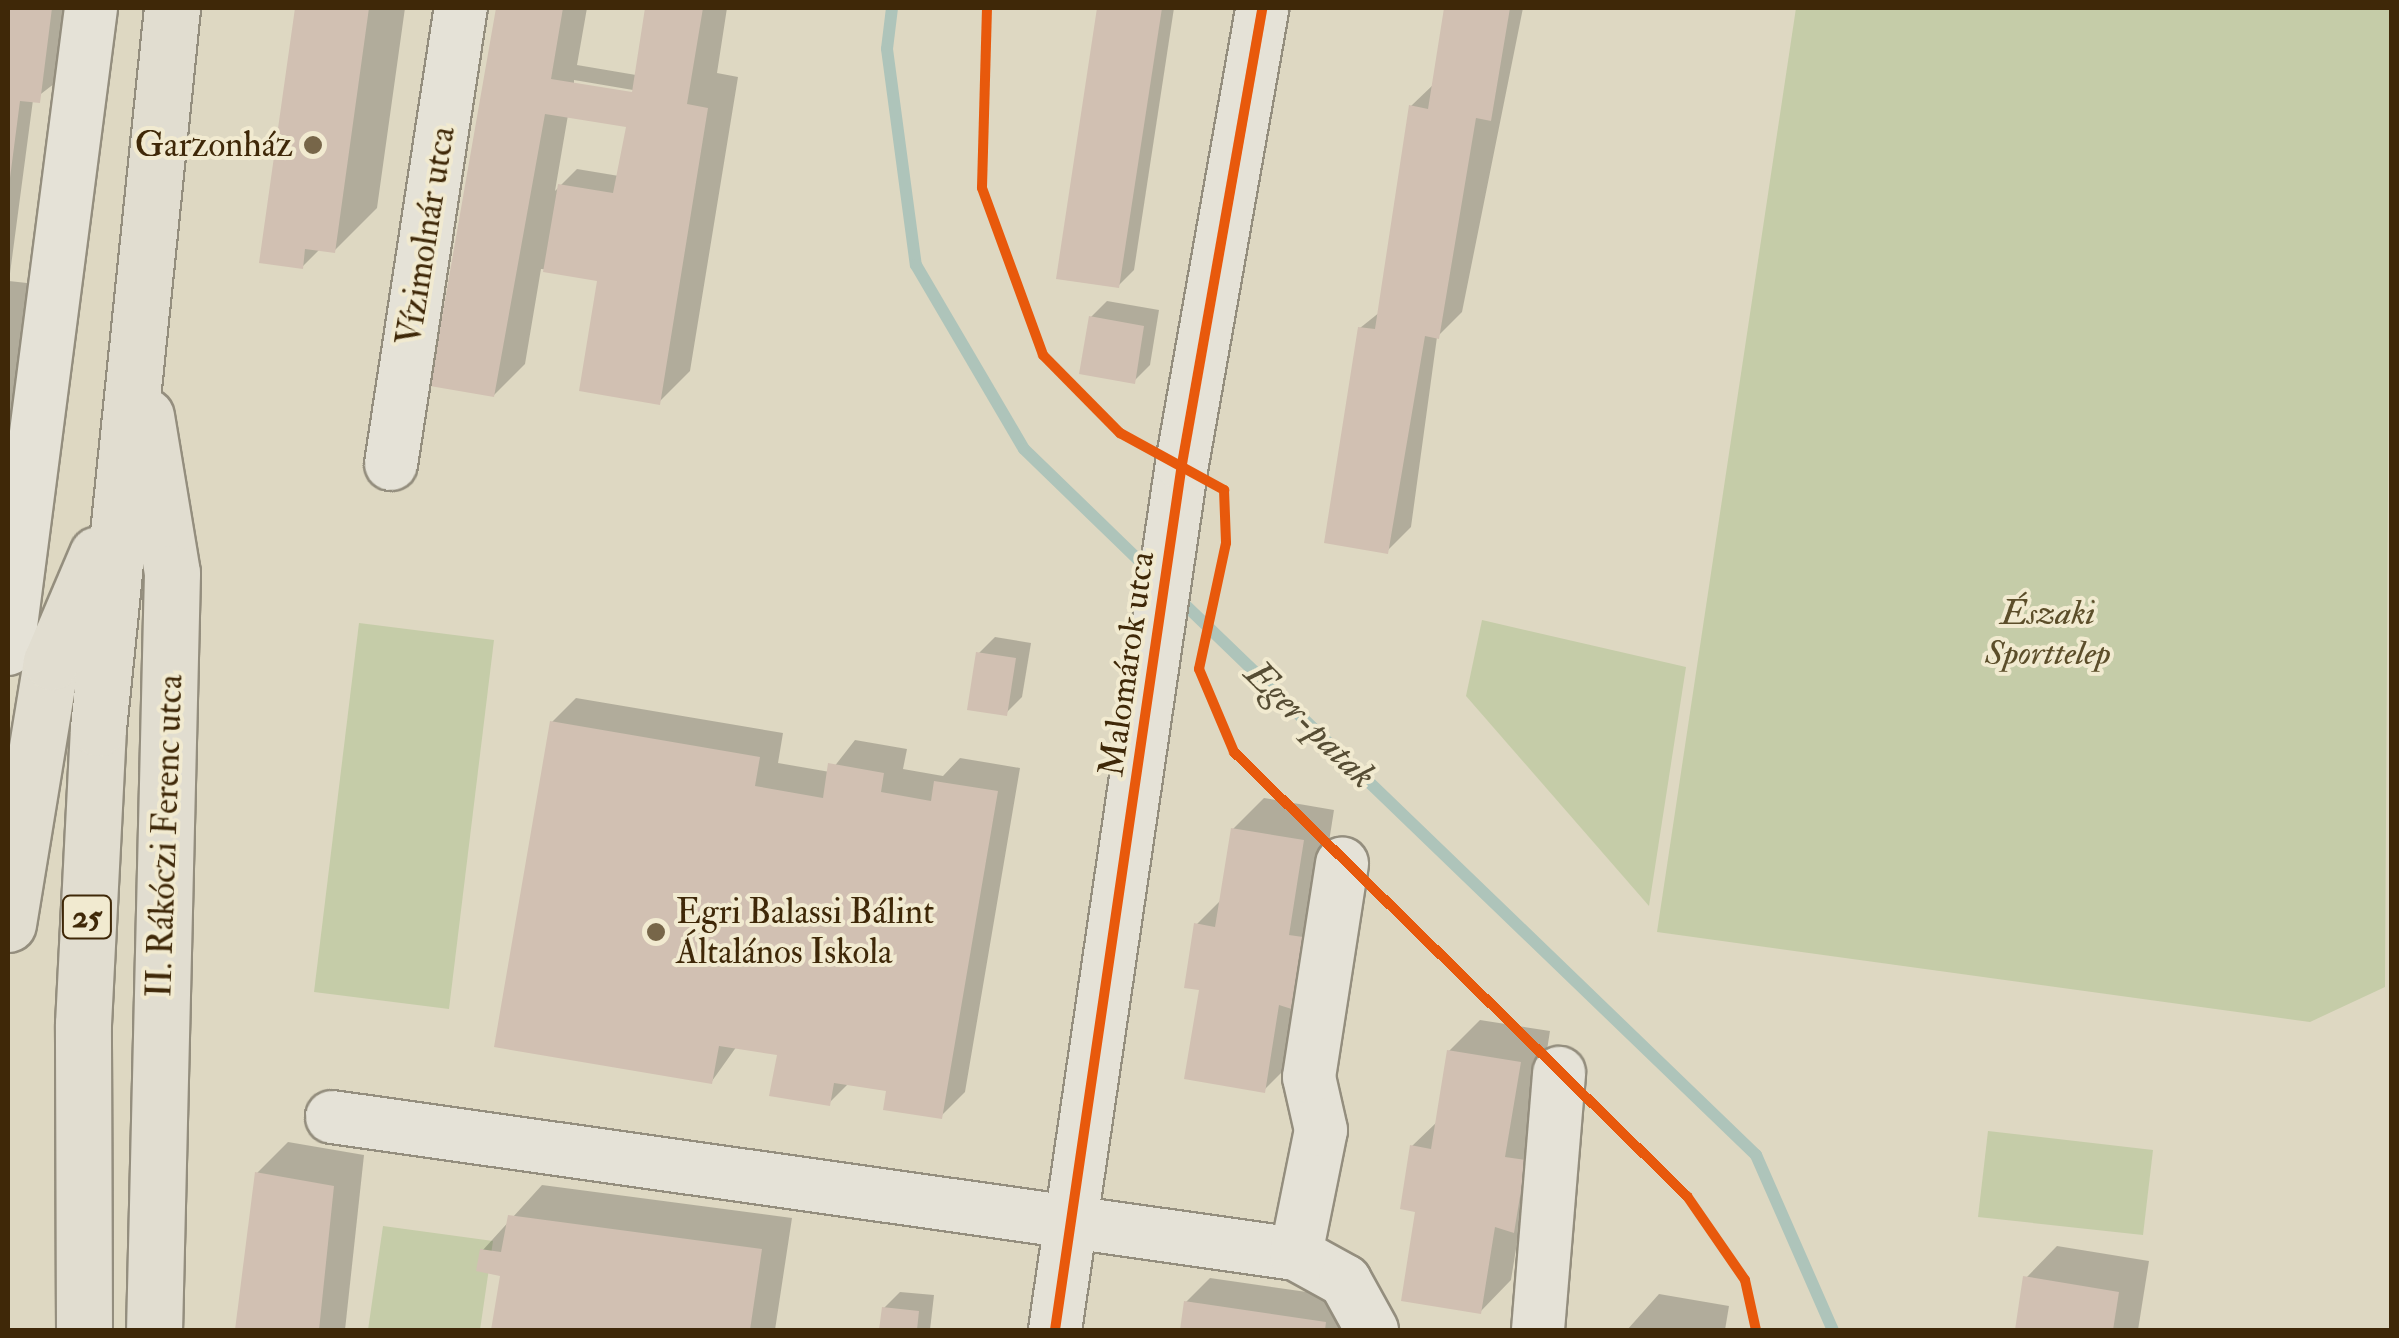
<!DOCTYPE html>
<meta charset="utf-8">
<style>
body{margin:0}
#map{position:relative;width:2399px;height:1338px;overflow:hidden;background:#ded8c2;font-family:"IM FELL Double Pica",serif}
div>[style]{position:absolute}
.green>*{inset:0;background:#c5cca8}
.shadow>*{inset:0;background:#0003}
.stream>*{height:12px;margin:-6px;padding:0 6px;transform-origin:6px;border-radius:6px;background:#aec4ba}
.building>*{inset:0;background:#d1c0b2}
.roads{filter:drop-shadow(2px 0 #948e7e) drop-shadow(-2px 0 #948e7e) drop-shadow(0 2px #948e7e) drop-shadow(0 -2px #948e7e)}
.minor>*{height:52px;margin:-26px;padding:0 26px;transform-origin:26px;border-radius:26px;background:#e5e2d7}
.major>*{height:55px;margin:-27.5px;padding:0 27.5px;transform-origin:27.5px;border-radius:27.5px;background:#e1ddd0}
.cycleway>*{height:10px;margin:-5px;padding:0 5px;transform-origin:5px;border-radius:5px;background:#e8590c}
.dots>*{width:28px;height:28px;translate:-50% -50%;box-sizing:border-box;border:5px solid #f1ead0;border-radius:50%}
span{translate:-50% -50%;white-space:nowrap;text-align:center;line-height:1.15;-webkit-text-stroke:8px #f1ead0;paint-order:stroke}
.shield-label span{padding:2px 8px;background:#f1ead0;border:2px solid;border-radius:8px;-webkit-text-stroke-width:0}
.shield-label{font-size:32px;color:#3f2808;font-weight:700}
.poi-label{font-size:35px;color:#3f2808}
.right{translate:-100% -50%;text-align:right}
.left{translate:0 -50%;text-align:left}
.street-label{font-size:35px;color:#3f2808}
.park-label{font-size:35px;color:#5c4e2a;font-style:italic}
.water-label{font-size:38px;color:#564d34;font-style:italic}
.frame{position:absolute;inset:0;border:10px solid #3f2808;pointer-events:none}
</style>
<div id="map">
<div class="green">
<i style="clip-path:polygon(1796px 8px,2391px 8px,2385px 987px,2310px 1022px,1657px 932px)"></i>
<i style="clip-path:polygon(1482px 620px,1686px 667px,1649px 906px,1466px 696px)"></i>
<i style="clip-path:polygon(359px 623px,494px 640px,449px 1009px,314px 992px)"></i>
<i style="clip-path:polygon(1988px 1131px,2153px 1150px,2143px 1235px,1978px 1217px)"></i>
<i style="clip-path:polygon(383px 1226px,493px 1241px,480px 1330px,368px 1330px)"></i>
</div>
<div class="shadow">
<i style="clip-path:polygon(8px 8px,72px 8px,63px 77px,33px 100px,9px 281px,36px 284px,8px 500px)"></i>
<i style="clip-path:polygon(296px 8px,405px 8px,377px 208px,334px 251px,320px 249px,302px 267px,262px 261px)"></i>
<i style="clip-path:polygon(evenodd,498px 8px,587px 8px,577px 65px,636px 75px,648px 8px,727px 8px,717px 73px,738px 77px,690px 371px,659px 402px,602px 274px,541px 269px,525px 364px,494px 395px,432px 384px,498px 8px,574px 80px,633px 90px,633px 95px,574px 85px,574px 80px,498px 8px,568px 115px,627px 125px,619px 176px,577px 169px,555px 191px,568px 115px)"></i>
<i style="clip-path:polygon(1100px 8px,1174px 8px,1134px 270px,1118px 286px,1059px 277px)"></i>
<i style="clip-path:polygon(1447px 8px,1523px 8px,1462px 312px,1437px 337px,1411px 527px,1387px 551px,1360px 328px,1380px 312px,1411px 106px,1435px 83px)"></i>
<i style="clip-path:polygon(1107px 301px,1159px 310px,1150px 365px,1134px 381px,1091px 317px)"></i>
<i style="clip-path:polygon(995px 637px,1031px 643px,1022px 697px,1006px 713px,979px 653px)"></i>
<i style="clip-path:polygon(576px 698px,783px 733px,778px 763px,830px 772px,855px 740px,907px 749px,903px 769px,943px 776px,960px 758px,1020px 768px,965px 1092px,941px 1116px,889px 1089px,849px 1083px,829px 1103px,779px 1053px,737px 1046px,712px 1081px,552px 722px)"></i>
<i style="clip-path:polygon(1264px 798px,1334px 810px,1295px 1059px,1264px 1090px,1201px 988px,1196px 925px,1222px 899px,1233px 829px)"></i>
<i style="clip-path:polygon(1480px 1020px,1550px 1031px,1535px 1126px,1545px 1199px,1520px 1224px,1511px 1280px,1480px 1312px,1418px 1210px,1412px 1146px,1438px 1121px,1449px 1051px)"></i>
<i style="clip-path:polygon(288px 1142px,364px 1155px,345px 1330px,238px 1330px,257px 1173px)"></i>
<i style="clip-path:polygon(542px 1185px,792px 1218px,775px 1330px,493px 1330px,503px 1275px,482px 1251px)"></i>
<i style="clip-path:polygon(2057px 1246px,2149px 1261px,2138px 1330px,2017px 1330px,2026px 1278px)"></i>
<i style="clip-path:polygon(1210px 1278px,1349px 1298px,1344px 1330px,1182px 1330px,1186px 1302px)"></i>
<i style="clip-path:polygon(900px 1292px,934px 1295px,930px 1330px,882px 1330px,884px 1308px)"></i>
<i style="clip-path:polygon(1659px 1294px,1729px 1306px,1725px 1330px,1627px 1330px)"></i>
</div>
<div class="stream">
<i style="left:892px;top:8px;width:41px;rotate:97deg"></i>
<i style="left:887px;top:49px;width:218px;rotate:82.4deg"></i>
<i style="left:916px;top:265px;width:213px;rotate:59.6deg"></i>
<i style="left:1024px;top:449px;width:180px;rotate:44.1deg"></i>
<i style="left:1178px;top:598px;width:803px;rotate:43.94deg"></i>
<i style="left:1756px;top:1155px;width:191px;rotate:66.3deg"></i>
</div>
<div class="building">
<i style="clip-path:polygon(8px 8px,52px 8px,40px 103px,20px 101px,10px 178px)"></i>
<i style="clip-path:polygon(295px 8px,369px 8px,335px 253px,305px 249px,303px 269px,259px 263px)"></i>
<i style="clip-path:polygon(496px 8px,563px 8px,551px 79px,632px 92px,645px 8px,703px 8px,687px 104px,708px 108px,660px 405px,579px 391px,597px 281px,543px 272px,558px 184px,613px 193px,626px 127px,545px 114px,494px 397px,430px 386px)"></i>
<i style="clip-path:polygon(1097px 8px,1162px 8px,1119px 288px,1056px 279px)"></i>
<i style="clip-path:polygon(1444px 8px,1510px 8px,1491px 121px,1476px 118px,1439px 339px,1425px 336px,1388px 554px,1324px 543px,1358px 327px,1375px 329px,1409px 105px,1428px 109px)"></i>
<i style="clip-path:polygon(1089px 316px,1144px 326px,1135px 384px,1079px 374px)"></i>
<i style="clip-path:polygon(976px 652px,1016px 658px,1007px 716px,967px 710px)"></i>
<i style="clip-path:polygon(550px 721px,760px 757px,755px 786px,823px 798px,828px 763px,884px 773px,881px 792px,931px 801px,934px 781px,998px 791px,942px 1119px,883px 1110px,886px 1091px,834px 1083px,830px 1106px,769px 1096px,777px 1055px,719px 1046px,712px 1084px,494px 1047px)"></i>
<i style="clip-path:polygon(1231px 828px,1304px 840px,1289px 935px,1310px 938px,1298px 1011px,1279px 1005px,1265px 1093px,1184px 1079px,1199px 990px,1184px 988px,1194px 923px,1215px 927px)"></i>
<i style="clip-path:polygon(1447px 1050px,1521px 1062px,1505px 1157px,1526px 1160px,1514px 1233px,1495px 1227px,1481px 1314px,1401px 1301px,1415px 1212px,1400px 1209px,1410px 1145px,1431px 1149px)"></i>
<i style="clip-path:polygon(255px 1172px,334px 1186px,319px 1330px,235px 1330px)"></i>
<i style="clip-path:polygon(508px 1215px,762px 1249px,750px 1330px,491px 1330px,500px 1276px,476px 1271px,480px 1249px,501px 1252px)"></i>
<i style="clip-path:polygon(2023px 1276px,2119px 1292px,2113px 1330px,2015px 1330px)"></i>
<i style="clip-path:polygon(1184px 1301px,1326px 1322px,1325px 1330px,1180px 1330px)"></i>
<i style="clip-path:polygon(882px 1307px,919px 1311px,917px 1330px,879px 1330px)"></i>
</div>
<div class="roads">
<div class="minor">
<i style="left:391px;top:464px;width:461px;rotate:-81.3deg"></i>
<i style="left:8px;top:649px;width:646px;rotate:-82.62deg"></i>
<i style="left:332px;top:1117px;width:974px;rotate:8.09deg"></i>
<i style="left:1296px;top:1254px;width:56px;rotate:28.9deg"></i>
<i style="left:1345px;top:1281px;width:56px;rotate:61.1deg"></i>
<i style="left:1296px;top:1254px;width:126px;rotate:-78.6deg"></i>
<i style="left:1321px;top:1130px;width:54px;rotate:-102.8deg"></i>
<i style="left:1309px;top:1077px;width:216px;rotate:-81.2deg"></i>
<i style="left:1055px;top:1330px;width:875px;rotate:-81.66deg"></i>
<i style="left:1182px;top:464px;width:463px;rotate:-80deg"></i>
<i style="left:1538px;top:1330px;width:258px;rotate:-85.3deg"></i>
</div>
<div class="major">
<i style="left:146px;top:416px;width:159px;rotate:80.6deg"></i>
<i style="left:172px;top:573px;width:757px;rotate:91.36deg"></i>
<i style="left:8px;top:924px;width:266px;rotate:-80.7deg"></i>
<i style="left:51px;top:662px;width:117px;rotate:-66.9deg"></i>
<i style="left:84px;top:1330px;width:306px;rotate:-90.2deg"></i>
<i style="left:83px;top:1024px;width:296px;rotate:-87.1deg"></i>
<i style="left:98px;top:728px;width:724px;rotate:-84.13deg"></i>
</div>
</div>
<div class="cycleway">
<i style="left:987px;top:8px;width:180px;rotate:91.6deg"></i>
<i style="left:982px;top:188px;width:178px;rotate:69.9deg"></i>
<i style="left:1043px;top:355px;width:110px;rotate:45.4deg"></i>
<i style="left:1120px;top:433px;width:119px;rotate:28.7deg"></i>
<i style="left:1224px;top:490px;width:53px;rotate:87.8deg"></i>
<i style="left:1226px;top:543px;width:129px;rotate:102.1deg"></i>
<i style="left:1199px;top:669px;width:90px;rotate:67.1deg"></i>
<i style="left:1234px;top:752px;width:634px;rotate:44.43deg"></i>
<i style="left:1687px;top:1196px;width:102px;rotate:55.4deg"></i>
<i style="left:1745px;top:1280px;width:51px;rotate:77.6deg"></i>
<i style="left:1055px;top:1330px;width:875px;rotate:-81.66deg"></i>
<i style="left:1182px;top:464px;width:463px;rotate:-80deg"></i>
</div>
<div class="dots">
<i style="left:313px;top:145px;background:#776649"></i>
<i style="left:656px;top:932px;background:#776649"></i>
</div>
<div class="shield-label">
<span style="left:87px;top:917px">25</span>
</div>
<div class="poi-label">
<span class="right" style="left:293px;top:145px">Garzonház</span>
<span class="left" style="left:676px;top:932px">Egri Balassi Bálint<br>Általános Iskola</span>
</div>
<div class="street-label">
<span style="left:426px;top:236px;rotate:-81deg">Vízimolnár utca</span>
<span style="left:1127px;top:664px;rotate:-82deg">Malomárok utca</span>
<span style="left:165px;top:836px;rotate:-88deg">II. Rákóczi Ferenc utca</span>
</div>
<div class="park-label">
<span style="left:2048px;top:633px">Északi<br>Sporttelep</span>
</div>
<div class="water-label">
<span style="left:1310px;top:725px;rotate:44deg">Eger-patak</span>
</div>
<div class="frame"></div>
</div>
